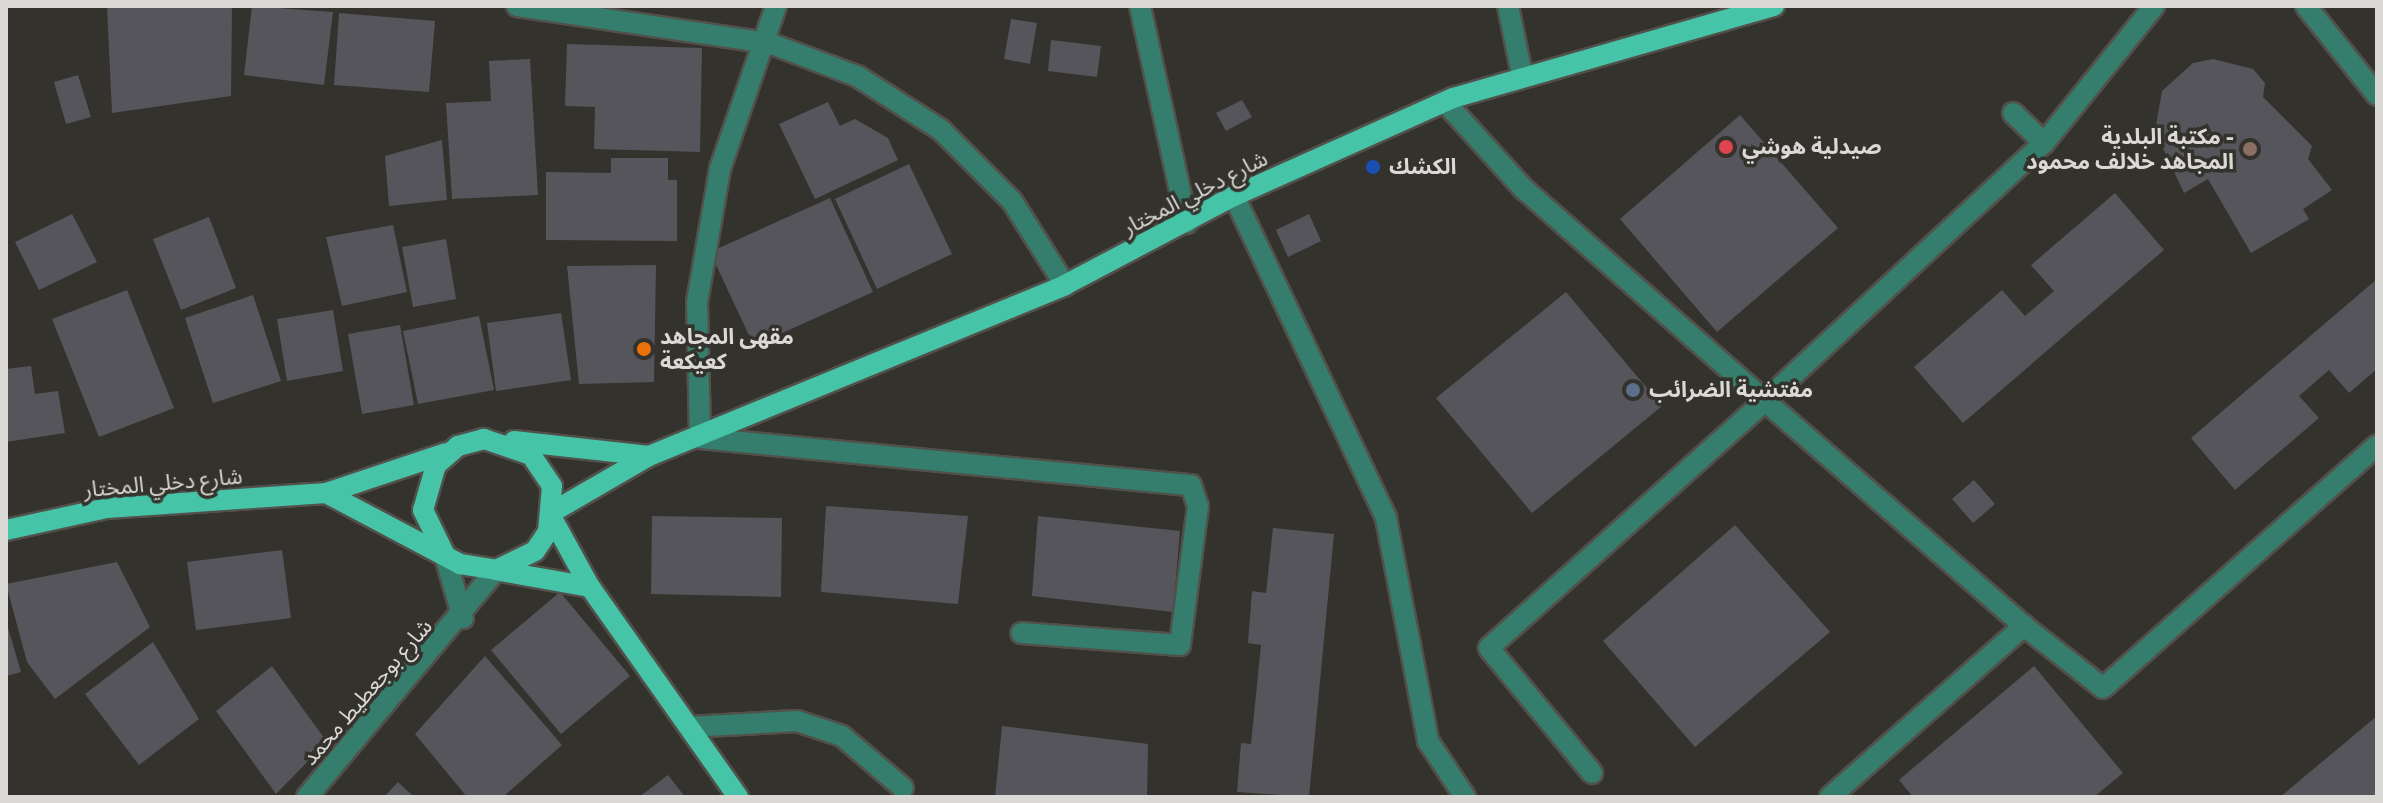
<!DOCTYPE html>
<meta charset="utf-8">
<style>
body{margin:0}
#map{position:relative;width:2383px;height:803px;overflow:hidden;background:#34322c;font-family:Signika,"Noto Sans Arabic",sans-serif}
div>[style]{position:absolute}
.building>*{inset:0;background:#56555b}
.roads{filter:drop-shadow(2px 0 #52504a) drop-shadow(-2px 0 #52504a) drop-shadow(0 2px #52504a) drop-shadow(0 -2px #52504a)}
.minor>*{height:20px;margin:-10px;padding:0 10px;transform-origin:10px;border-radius:10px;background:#357e6d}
.major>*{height:20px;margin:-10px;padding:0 10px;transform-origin:10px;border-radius:10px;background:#46c4a8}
.dots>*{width:22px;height:22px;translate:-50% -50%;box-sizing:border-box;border:4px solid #34322c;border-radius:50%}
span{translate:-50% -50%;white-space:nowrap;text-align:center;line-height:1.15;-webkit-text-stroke:7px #34322c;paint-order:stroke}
.poi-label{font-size:22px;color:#dad9d5;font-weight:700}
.right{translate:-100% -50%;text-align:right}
.left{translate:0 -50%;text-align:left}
.street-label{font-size:22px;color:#dad9d5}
.frame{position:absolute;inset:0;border:8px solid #dad9d5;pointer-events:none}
</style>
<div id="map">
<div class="building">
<i style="clip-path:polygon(107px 6px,232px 6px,231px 96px,112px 113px)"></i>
<i style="clip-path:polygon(252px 6px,333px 12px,324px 85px,244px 75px)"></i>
<i style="clip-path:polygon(339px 13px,435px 21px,429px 92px,334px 85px)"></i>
<i style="clip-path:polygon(1011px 19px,1037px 23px,1030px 64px,1004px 59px)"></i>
<i style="clip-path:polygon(1051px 40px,1101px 46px,1097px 77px,1048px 71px)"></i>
<i style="clip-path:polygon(567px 44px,702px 48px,700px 152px,594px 149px,595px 107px,565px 106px)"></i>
<i style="clip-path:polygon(530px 59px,538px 195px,452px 199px,446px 103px,491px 101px,489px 61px)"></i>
<i style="clip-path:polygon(2213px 59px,2253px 69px,2265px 83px,2263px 97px,2312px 146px,2308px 159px,2332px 190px,2303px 209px,2309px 219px,2251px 253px,2208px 179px,2184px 193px,2155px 131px,2162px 91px,2193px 63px)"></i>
<i style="clip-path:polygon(78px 75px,91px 117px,66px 124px,54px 82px)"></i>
<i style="clip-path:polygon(1242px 100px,1252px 117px,1226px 131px,1216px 113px)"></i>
<i style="clip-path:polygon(828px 102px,840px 126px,855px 119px,888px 138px,898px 160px,815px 199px,779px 124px)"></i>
<i style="clip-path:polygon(1740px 115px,1838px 228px,1717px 332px,1620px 219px)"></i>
<i style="clip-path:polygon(442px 140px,447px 200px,389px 206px,385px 156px)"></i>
<i style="clip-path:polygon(611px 158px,668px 158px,668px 180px,677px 180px,677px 241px,546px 240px,546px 172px,611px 173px)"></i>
<i style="clip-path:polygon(909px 164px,952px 254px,877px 289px,835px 199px)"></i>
<i style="clip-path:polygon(2115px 193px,2164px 250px,1963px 423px,1914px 367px,2002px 290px,2025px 316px,2054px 291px,2031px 265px)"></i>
<i style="clip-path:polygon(830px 198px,873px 292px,754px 346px,710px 252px)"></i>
<i style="clip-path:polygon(72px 214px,97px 262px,39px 290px,15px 242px)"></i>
<i style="clip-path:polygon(1309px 214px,1321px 241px,1288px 257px,1276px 230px)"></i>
<i style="clip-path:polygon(209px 217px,236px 288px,181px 310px,153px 239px)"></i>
<i style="clip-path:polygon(393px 225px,407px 292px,342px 306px,326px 237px)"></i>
<i style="clip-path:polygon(446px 239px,456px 299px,413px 307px,402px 247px)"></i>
<i style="clip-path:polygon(656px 265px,654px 382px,579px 384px,567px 266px)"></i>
<i style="clip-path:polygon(2377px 279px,2377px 369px,2349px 393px,2329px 370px,2299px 396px,2319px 418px,2235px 490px,2191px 438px)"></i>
<i style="clip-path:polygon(127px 290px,174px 408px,99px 437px,52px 319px)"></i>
<i style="clip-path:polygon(1566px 292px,1662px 406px,1532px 513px,1436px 398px)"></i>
<i style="clip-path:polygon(253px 295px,281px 381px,213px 403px,185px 318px)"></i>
<i style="clip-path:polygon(333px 310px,343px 371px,287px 381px,277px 319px)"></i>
<i style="clip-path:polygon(561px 313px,571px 380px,496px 391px,487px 323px)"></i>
<i style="clip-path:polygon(479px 316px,494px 390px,418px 404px,403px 331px)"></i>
<i style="clip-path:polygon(400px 325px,414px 405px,362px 414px,348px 334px)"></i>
<i style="clip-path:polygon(31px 366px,35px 394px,58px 391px,65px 433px,6px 442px,6px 369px)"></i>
<i style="clip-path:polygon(1974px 480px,1995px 504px,1973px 523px,1952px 499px)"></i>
<i style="clip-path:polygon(826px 506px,968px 516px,958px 604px,821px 592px)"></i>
<i style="clip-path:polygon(652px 516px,782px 518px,781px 597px,651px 594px)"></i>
<i style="clip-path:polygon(1038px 516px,1180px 531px,1173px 612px,1032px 596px)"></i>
<i style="clip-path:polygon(1735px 525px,1830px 632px,1695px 747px,1603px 641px)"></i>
<i style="clip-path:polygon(1273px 528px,1334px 534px,1309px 797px,1237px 792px,1241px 743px,1251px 744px,1261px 645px,1248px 643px,1252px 591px,1266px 593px)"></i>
<i style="clip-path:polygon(282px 550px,291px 618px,196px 630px,187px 562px)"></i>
<i style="clip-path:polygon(117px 562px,150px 627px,55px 699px,27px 662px,6px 584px)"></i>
<i style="clip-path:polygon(560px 592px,630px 676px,561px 734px,491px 650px)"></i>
<i style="clip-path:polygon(6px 621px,21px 672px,6px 676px)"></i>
<i style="clip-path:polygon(153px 642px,199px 719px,139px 765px,85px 694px)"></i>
<i style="clip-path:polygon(485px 656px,562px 745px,503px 797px,467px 797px,415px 734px)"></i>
<i style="clip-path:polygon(272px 666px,327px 742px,276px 794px,216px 711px)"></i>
<i style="clip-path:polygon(2034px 666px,2123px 773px,2094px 797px,1913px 797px,1899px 780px)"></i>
<i style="clip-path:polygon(2377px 716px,2377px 797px,2280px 797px)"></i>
<i style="clip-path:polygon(1002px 726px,1148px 744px,1147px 797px,995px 797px)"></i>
<i style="clip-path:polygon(668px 775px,685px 797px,639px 797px)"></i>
<i style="clip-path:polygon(398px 782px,414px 797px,384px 797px)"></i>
</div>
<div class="roads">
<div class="minor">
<i style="left:517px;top:6px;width:255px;rotate:8.4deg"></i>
<i style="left:769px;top:43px;width:94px;rotate:20.6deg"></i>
<i style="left:857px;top:76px;width:100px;rotate:32.7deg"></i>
<i style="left:941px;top:130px;width:100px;rotate:45deg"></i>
<i style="left:1012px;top:201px;width:99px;rotate:57.8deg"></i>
<i style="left:776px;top:6px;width:172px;rotate:109deg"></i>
<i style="left:720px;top:169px;width:135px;rotate:99.8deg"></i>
<i style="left:697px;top:302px;width:136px;rotate:88.7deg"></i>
<i style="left:700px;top:438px;width:493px;rotate:5.5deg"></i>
<i style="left:1191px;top:485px;width:22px;rotate:72deg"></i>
<i style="left:1198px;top:506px;width:140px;rotate:97.4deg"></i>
<i style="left:1180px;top:645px;width:159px;rotate:-175.7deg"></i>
<i style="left:1140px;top:6px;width:222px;rotate:77.8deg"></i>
<i style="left:1508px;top:6px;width:70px;rotate:78.5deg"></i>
<i style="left:2306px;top:6px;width:114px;rotate:51.4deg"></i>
<i style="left:1445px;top:102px;width:118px;rotate:47.8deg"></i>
<i style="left:1524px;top:189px;width:321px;rotate:41.3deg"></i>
<i style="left:1765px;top:401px;width:370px;rotate:138.2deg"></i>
<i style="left:1489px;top:648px;width:162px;rotate:50.5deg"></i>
<i style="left:2013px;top:113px;width:43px;rotate:44.1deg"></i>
<i style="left:1234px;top:196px;width:356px;rotate:64.7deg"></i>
<i style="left:1386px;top:518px;width:227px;rotate:79.3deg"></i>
<i style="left:1428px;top:741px;width:67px;rotate:56.5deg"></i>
<i style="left:444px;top:553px;width:68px;rotate:73.7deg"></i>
<i style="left:2024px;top:626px;width:100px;rotate:38.1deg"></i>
<i style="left:2103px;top:688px;width:366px;rotate:-41.5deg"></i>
<i style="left:689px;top:727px;width:108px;rotate:-3.2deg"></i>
<i style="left:797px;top:721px;width:47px;rotate:18.4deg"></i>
<i style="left:842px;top:736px;width:80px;rotate:40.4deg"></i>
<i style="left:307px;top:797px;width:295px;rotate:-50.2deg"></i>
<i style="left:1830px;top:797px;width:259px;rotate:-41.4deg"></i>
<i style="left:2024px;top:626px;width:343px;rotate:-139deg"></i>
<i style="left:1765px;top:401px;width:380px;rotate:-42.8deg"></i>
<i style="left:2044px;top:143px;width:176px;rotate:-51.2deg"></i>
</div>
<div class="major">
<i style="left:514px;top:441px;width:136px;rotate:6.3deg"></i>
<i style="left:326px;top:493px;width:152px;rotate:27.9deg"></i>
<i style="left:460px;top:564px;width:36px;rotate:9deg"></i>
<i style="left:496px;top:570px;width:43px;rotate:-26deg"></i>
<i style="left:535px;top:551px;width:23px;rotate:-56deg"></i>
<i style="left:548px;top:532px;width:46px;rotate:-85deg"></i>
<i style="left:552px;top:486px;width:37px;rotate:-124deg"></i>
<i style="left:531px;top:455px;width:50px;rotate:-161.2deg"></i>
<i style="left:484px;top:439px;width:27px;rotate:165deg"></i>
<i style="left:458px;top:446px;width:29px;rotate:139deg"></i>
<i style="left:436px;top:465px;width:47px;rotate:106.1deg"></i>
<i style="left:423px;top:510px;width:48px;rotate:64deg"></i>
<i style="left:554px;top:511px;width:110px;rotate:-30.1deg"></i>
<i style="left:649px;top:456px;width:450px;rotate:-22.3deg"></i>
<i style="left:1065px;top:285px;width:191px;rotate:-27.8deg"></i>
<i style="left:1234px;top:196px;width:240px;rotate:-24.1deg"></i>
<i style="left:1453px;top:98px;width:334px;rotate:-16deg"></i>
<i style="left:552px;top:518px;width:79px;rotate:61.2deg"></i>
<i style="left:590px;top:587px;width:257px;rotate:54.8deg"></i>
<i style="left:6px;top:530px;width:103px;rotate:-12.3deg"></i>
<i style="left:107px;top:508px;width:220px;rotate:-3.9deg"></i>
<i style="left:326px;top:493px;width:126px;rotate:-18.4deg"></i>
<i style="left:500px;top:571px;width:91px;rotate:10.1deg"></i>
</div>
</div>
<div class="dots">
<i style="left:1726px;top:147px;background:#e0444e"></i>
<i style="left:2250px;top:149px;background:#8d6e63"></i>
<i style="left:1373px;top:167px;background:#1a4fb4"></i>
<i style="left:644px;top:349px;background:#e8710a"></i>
<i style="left:1633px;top:390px;background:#5c6f8a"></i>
</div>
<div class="poi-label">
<span class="right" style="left:2234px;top:149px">مكتبة البلدية -<br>المجاهد خلالف محمود</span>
<span class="left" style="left:1742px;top:147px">صيدلية هوشي</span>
<span class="left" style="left:1389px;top:167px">الكشك</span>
<span class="left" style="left:660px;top:349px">مقهى المجاهد<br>كعيكعة</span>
<span class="left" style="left:1649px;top:390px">مفتشية الضرائب</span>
</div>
<div class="street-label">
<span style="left:1195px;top:193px;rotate:-27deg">شارع دخلي المختار</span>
<span style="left:163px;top:483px;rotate:-5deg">شارع دخلي المختار</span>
<span style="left:367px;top:692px;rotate:-49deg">شارع بوجعطيط محمد</span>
</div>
<div class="frame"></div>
</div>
